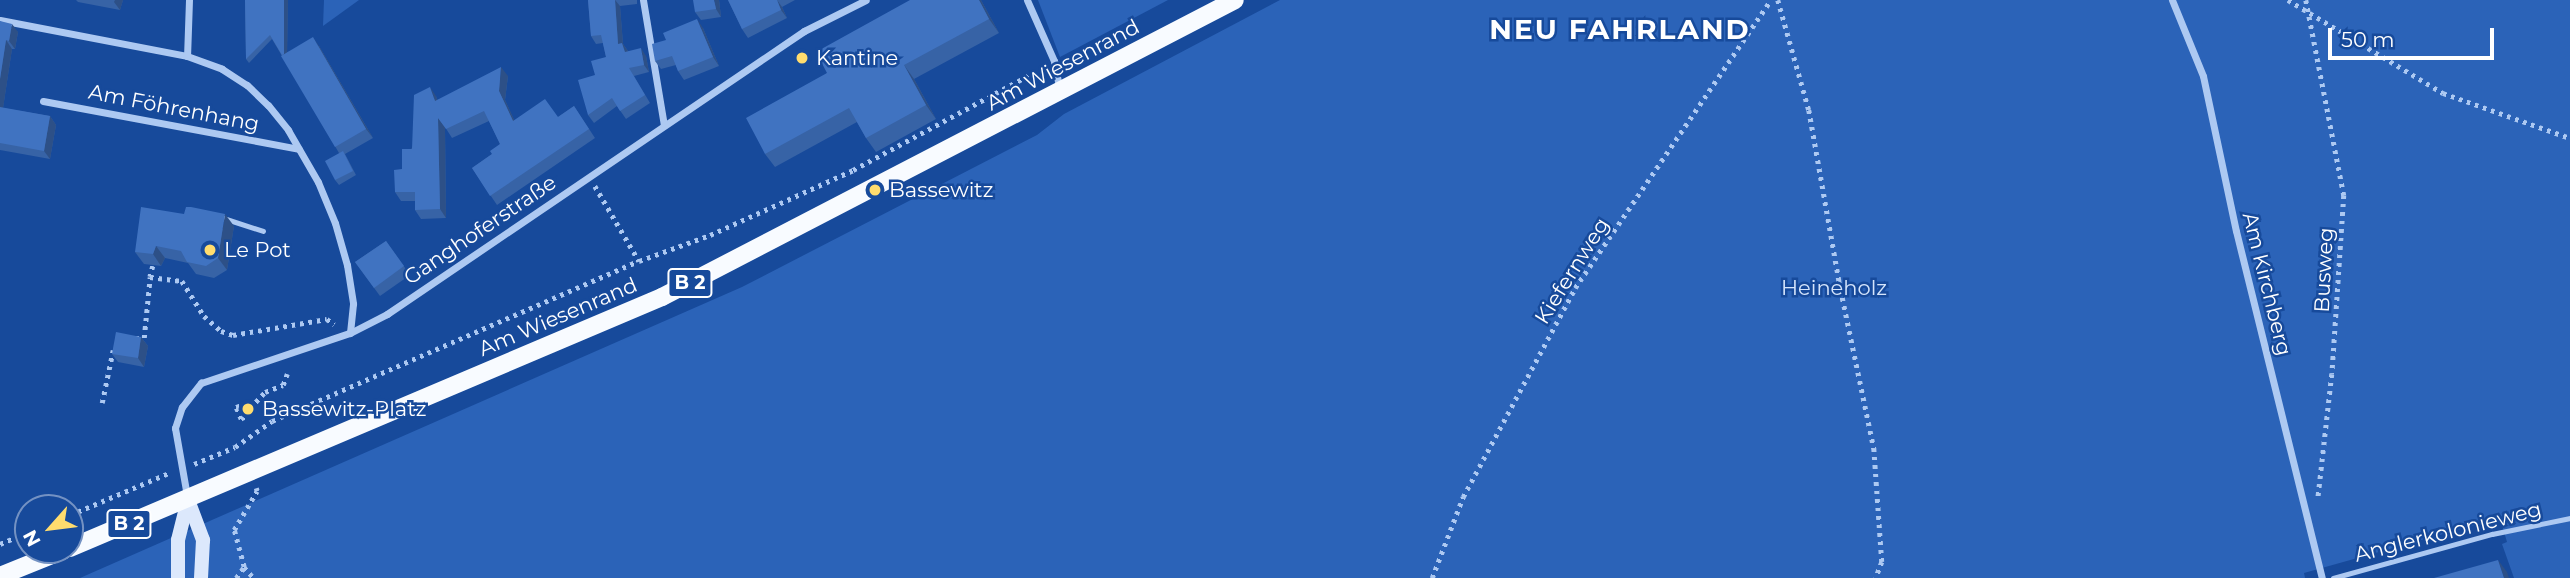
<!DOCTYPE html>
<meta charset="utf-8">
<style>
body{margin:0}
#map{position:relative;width:2570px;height:578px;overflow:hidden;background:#174a9b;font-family:Montserrat,sans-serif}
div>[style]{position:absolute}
.green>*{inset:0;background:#2b63b8}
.path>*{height:4.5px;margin-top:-2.25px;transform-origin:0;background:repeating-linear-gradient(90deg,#adc9f2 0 3.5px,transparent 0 8.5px)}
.lane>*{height:5px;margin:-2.5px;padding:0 2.5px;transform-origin:2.5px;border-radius:2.5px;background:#adc9f2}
.street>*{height:7px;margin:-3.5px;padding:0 3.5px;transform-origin:3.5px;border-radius:3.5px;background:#adc9f2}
.secondary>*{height:14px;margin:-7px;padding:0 7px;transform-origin:7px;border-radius:7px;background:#dce8fc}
.primary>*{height:18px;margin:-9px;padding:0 9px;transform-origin:9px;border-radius:9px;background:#f8fbff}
.wall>*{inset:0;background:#3763a6}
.shaded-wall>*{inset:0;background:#2d5087}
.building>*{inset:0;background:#4073c1}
.dots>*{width:19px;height:19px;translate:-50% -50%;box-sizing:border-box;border:4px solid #174a9b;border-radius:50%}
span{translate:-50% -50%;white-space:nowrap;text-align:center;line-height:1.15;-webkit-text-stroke:5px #174a9b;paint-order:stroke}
.shield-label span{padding:2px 5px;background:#174a9b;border:2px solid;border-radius:5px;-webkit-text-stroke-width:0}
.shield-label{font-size:19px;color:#fff;font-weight:700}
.poi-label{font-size:21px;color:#fff}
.left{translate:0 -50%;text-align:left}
.street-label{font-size:21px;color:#fff}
.park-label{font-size:21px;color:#d5e5fc}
.district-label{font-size:28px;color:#fff;font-weight:700;letter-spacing:2px}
.north{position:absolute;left:14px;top:494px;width:70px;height:70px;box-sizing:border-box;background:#174a9b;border:2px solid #7492c3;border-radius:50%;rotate:242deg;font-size:19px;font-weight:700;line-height:28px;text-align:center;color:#fff}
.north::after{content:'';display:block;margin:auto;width:24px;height:32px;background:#ffdc6e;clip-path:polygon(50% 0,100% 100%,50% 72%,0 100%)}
.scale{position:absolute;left:2328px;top:28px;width:166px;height:32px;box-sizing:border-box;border:4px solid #fff;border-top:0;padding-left:9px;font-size:21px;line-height:24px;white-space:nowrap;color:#fff;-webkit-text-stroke:5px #174a9b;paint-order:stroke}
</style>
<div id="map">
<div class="green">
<i style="clip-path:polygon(324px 0,359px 0,323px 26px)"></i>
<i style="clip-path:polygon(1038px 0,1168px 0,1060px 57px)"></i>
<i style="clip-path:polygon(1280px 0,2570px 0,2570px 578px,2514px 578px,2502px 544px,2507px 542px,2500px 518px,2304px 573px,2305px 578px,80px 578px,742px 287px,1037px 135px,1064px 114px)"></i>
</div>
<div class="path">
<i style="left:1778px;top:0;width:114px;rotate:74.3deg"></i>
<i style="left:1809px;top:110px;width:174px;rotate:80deg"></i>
<i style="left:1839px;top:281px;width:171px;rotate:78.2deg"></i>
<i style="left:1874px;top:448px;width:114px;rotate:86deg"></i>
<i style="left:1882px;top:562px;width:17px;rotate:111deg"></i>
<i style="left:2288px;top:0;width:181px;rotate:31deg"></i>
<i style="left:2443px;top:93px;width:135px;rotate:19.5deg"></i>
<i style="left:2306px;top:0;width:199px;rotate:79deg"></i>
<i style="left:2344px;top:195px;width:179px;rotate:93.8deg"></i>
<i style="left:2332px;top:374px;width:125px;rotate:96.4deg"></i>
<i style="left:595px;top:186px;width:87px;rotate:59.6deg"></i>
<i style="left:153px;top:266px;width:11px;rotate:105deg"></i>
<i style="left:150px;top:277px;width:32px;rotate:7deg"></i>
<i style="left:182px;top:281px;width:41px;rotate:57.8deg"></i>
<i style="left:204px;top:316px;width:23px;rotate:41deg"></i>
<i style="left:221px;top:331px;width:13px;rotate:18deg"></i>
<i style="left:233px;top:335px;width:95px;rotate:-9.7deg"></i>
<i style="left:327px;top:319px;width:9px;rotate:36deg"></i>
<i style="left:136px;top:338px;width:8px"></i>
<i style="left:144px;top:338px;width:61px;rotate:-84.4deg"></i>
<i style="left:102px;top:403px;width:54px;rotate:-78.3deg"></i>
<i style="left:247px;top:403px;width:12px;rotate:66deg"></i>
<i style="left:252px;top:414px;width:12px;rotate:156deg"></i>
<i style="left:241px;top:419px;width:13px;rotate:-113deg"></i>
<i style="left:236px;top:407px;width:12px;rotate:-20deg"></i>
<i style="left:250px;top:408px;width:22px;rotate:-47deg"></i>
<i style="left:265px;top:392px;width:19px;rotate:-21deg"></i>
<i style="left:283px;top:385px;width:12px;rotate:-70deg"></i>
<i style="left:194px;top:464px;width:44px;rotate:-22.5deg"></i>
<i style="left:235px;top:447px;width:45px;rotate:-35.1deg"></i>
<i style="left:272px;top:421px;width:400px;rotate:-23.6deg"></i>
<i style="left:639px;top:261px;width:76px;rotate:-20.1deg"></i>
<i style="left:710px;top:235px;width:157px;rotate:-24.4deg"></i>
<i style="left:853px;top:170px;width:217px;rotate:-28.3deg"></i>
<i style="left:70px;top:515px;width:108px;rotate:-23deg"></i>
<i style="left:0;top:544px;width:30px;rotate:-23deg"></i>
<i style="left:244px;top:567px;width:15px;rotate:48deg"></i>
<i style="left:236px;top:578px;width:14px;rotate:-54deg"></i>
<i style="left:244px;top:567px;width:38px;rotate:-105deg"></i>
<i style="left:234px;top:530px;width:45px;rotate:-59.5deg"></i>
<i style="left:257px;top:491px;width:3px;rotate:-108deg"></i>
<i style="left:1432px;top:578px;width:87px;rotate:-69.1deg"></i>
<i style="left:1463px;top:497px;width:237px;rotate:-61.8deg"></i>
<i style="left:1575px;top:288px;width:348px;rotate:-55.8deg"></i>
</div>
<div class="lane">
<i style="left:223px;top:218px;width:42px;rotate:18deg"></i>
<i style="left:2333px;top:578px;width:165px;rotate:-15.5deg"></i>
<i style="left:2492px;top:534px;width:80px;rotate:-11.6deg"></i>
</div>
<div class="street">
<i style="left:189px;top:0;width:56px;rotate:92deg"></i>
<i style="left:187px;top:56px;width:37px;rotate:20deg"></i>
<i style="left:222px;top:69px;width:30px;rotate:33deg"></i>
<i style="left:247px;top:85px;width:29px;rotate:44deg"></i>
<i style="left:268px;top:105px;width:32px;rotate:51deg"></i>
<i style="left:288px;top:130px;width:60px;rotate:60deg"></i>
<i style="left:318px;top:182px;width:44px;rotate:67.5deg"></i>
<i style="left:335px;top:223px;width:44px;rotate:74.1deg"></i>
<i style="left:347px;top:265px;width:39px;rotate:81deg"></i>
<i style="left:353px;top:304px;width:29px;rotate:96deg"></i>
<i style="left:643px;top:0;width:127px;rotate:80.5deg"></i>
<i style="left:1027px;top:0;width:67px;rotate:66.1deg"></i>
<i style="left:1054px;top:61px;width:31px;rotate:79deg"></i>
<i style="left:2172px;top:0;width:82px;rotate:67.8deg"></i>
<i style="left:2203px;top:76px;width:158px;rotate:78deg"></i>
<i style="left:2236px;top:231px;width:357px;rotate:76.1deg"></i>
<i style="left:0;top:20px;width:190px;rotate:10.9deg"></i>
<i style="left:43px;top:101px;width:260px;rotate:10.6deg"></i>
<i style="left:187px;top:496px;width:69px;rotate:-100deg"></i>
<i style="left:175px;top:428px;width:22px;rotate:-72deg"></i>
<i style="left:182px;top:407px;width:31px;rotate:-52deg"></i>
<i style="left:201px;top:383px;width:157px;rotate:-18.6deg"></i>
<i style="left:350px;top:333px;width:42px;rotate:-27.2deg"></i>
<i style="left:387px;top:314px;width:504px;rotate:-34.16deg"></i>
<i style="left:804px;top:31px;width:69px;rotate:-26.6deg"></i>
</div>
<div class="secondary">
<i style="left:188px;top:500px;width:43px;rotate:69.4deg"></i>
<i style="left:203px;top:540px;width:38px;rotate:93deg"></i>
<i style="left:178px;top:578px;width:38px;rotate:-90deg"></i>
<i style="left:178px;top:540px;width:41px;rotate:-76deg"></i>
</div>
<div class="primary">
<i style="left:70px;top:548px;width:643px;rotate:-22.98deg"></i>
<i style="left:662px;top:297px;width:645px;rotate:-27.4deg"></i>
<i style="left:0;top:576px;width:69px;rotate:-22.1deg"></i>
</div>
<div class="wall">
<i style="clip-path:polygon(76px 0,123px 0,120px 10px,78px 2px)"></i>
<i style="clip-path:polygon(245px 0,288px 0,287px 52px,319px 46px,373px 138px,345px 154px,356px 175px,339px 185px,335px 180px,339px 153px,272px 39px,249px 63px,246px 59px)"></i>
<i style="clip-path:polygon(588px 0,637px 0,637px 4px,620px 6px,623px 44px,628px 51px,646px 56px,649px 72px,634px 76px,650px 103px,626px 119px,617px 106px,594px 123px,588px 115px,595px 75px,606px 57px,603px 43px,596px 44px,591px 36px)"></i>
<i style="clip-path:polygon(719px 0,721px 17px,701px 20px,695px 12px)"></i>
<i style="clip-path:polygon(728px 0,795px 0,782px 7px,787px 18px,748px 38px,742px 29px)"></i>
<i style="clip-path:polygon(981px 0,999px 33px,914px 79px,936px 119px,876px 152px,866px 138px,857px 122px,775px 167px,765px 154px,827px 73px)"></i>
<i style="clip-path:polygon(0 21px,18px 32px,15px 49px,12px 49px,3px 108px,50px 116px,56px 125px,50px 159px,0 150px)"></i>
<i style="clip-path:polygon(703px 28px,719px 66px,684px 80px,678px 71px,676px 65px,661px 69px,655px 61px)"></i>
<i style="clip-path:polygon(508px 76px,505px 100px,514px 120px,558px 117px,574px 106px,595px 138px,497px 205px,472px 168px,492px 154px,500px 144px,489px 121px,452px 138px,445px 127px,446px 218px,421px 219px,415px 210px,415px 201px,401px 201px,395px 192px,402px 169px,436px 96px,437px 100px)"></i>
<i style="clip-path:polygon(234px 226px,227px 270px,214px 278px,196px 274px,188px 263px,165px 258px,161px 266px,144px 264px,135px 252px)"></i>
<i style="clip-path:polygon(386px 241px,410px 275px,380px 296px,355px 262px)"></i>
<i style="clip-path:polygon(141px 337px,148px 346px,144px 367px,118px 362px,112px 354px)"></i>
</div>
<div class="shaded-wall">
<i style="clip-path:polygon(115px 0,123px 0,120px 10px,114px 2px)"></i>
<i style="clip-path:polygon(284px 0,288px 0,287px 64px,284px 60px)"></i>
<i style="clip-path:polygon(615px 0,620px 6px,623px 44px,628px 51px,630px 60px,618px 44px)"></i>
<i style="clip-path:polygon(714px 0,719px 0,721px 17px,716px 9px)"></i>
<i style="clip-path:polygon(777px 0,782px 7px,787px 18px,781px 10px)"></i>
<i style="clip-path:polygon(979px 0,981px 0,999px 33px,989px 19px)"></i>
<i style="clip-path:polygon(697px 19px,703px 28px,719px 66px,713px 57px)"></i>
<i style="clip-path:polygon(12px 24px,18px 32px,15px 49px,9px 41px)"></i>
<i style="clip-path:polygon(313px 37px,319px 46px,373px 138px,366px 129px)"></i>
<i style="clip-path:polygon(6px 40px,12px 49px,2px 115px,0 112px,0 79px)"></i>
<i style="clip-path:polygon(641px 48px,646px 56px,649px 72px,644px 65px)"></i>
<i style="clip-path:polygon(904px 65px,914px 79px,936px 119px,926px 105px)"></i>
<i style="clip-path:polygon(501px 67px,508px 76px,505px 100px,519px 130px,513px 121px,499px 91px)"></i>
<i style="clip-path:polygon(430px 87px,436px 96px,441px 110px,435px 101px)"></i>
<i style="clip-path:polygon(50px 116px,56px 125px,50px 159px,44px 151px)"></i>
<i style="clip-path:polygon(438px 118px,445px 127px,446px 218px,440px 209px)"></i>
<i style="clip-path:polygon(225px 214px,234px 226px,227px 270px,218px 258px)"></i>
<i style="clip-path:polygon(156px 246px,165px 258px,161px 266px,153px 254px)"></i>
<i style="clip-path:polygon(141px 337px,148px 346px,144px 367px,138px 358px)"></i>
<i style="clip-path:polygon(2498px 560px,2507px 572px,2509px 578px,2504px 578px)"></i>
</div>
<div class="building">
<i style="clip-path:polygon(245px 0,284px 0,284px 54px,282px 55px,270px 35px,246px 59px)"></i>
<i style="clip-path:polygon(588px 0,615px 0,618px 44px,622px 43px,625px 52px,641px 48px,644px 65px,629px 68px,645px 95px,620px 111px,612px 98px,588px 115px,578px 80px,595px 75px,591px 61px,606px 57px,601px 35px,591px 36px)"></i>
<i style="clip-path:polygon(693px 0,714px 0,716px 9px,695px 12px)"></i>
<i style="clip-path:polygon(728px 0,777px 0,781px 10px,742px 29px)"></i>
<i style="clip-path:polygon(910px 0,979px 0,989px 19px,904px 65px,926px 105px,866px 138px,849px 108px,765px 154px,746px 118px,827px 73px,816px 52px)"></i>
<i style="clip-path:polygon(697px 19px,713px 57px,678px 71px,672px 56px,655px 61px,652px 44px,666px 40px,663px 33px)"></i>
<i style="clip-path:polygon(0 21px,12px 24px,9px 41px,6px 40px,0 79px)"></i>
<i style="clip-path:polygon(313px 37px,366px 129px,335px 147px,281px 56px)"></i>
<i style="clip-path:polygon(501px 67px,499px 91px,513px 121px,545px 99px,558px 117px,574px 106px,589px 129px,490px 196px,472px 168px,492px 154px,490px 151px,500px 144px,484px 111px,446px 129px,438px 118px,440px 209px,415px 210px,415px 192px,395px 192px,394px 170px,402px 169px,402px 149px,412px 149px,414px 95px,430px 87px,435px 101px)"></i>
<i style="clip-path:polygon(0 107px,50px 116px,44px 151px,0 143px)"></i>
<i style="clip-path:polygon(343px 151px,353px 171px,335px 180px,325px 161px)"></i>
<i style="clip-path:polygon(141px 207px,184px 214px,186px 207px,191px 207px,225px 214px,218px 258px,206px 266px,187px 262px,181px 251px,156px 246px,153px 254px,135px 252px)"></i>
<i style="clip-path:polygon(386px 241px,404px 266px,374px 288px,355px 262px)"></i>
<i style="clip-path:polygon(116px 332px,141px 337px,138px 358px,112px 354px)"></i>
<i style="clip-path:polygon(2498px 560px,2504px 578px,2434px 578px)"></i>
</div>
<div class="dots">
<i style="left:802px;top:58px;background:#ffdc6e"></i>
<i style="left:875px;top:190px;background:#ffdc6e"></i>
<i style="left:210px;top:250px;background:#ffdc6e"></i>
<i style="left:248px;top:409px;background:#ffdc6e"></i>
</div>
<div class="shield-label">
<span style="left:690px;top:283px">B 2</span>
<span style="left:129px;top:524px">B 2</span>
</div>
<div class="poi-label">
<span class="left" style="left:816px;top:58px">Kantine</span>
<span class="left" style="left:889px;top:190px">Bassewitz</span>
<span class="left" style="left:224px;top:250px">Le Pot</span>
<span class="left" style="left:262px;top:409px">Bassewitz-Platz</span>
</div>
<div class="street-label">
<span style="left:1063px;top:65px;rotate:-28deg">Am Wiesenrand</span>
<span style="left:174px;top:108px;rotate:11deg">Am Föhrenhang</span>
<span style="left:480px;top:230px;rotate:-34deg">Ganghoferstraße</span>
<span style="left:2324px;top:270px;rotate:-87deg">Busweg</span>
<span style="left:1572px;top:271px;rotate:-58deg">Kiefernweg</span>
<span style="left:2267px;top:284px;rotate:76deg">Am Kirchberg</span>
<span style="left:558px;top:317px;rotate:-23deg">Am Wiesenrand</span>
<span style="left:2448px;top:532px;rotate:-14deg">Anglerkolonieweg</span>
</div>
<div class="park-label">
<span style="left:1834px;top:288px">Heineholz</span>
</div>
<div class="district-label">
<span style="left:1620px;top:29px">NEU FAHRLAND</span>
</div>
<div class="north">N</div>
<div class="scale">50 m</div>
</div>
